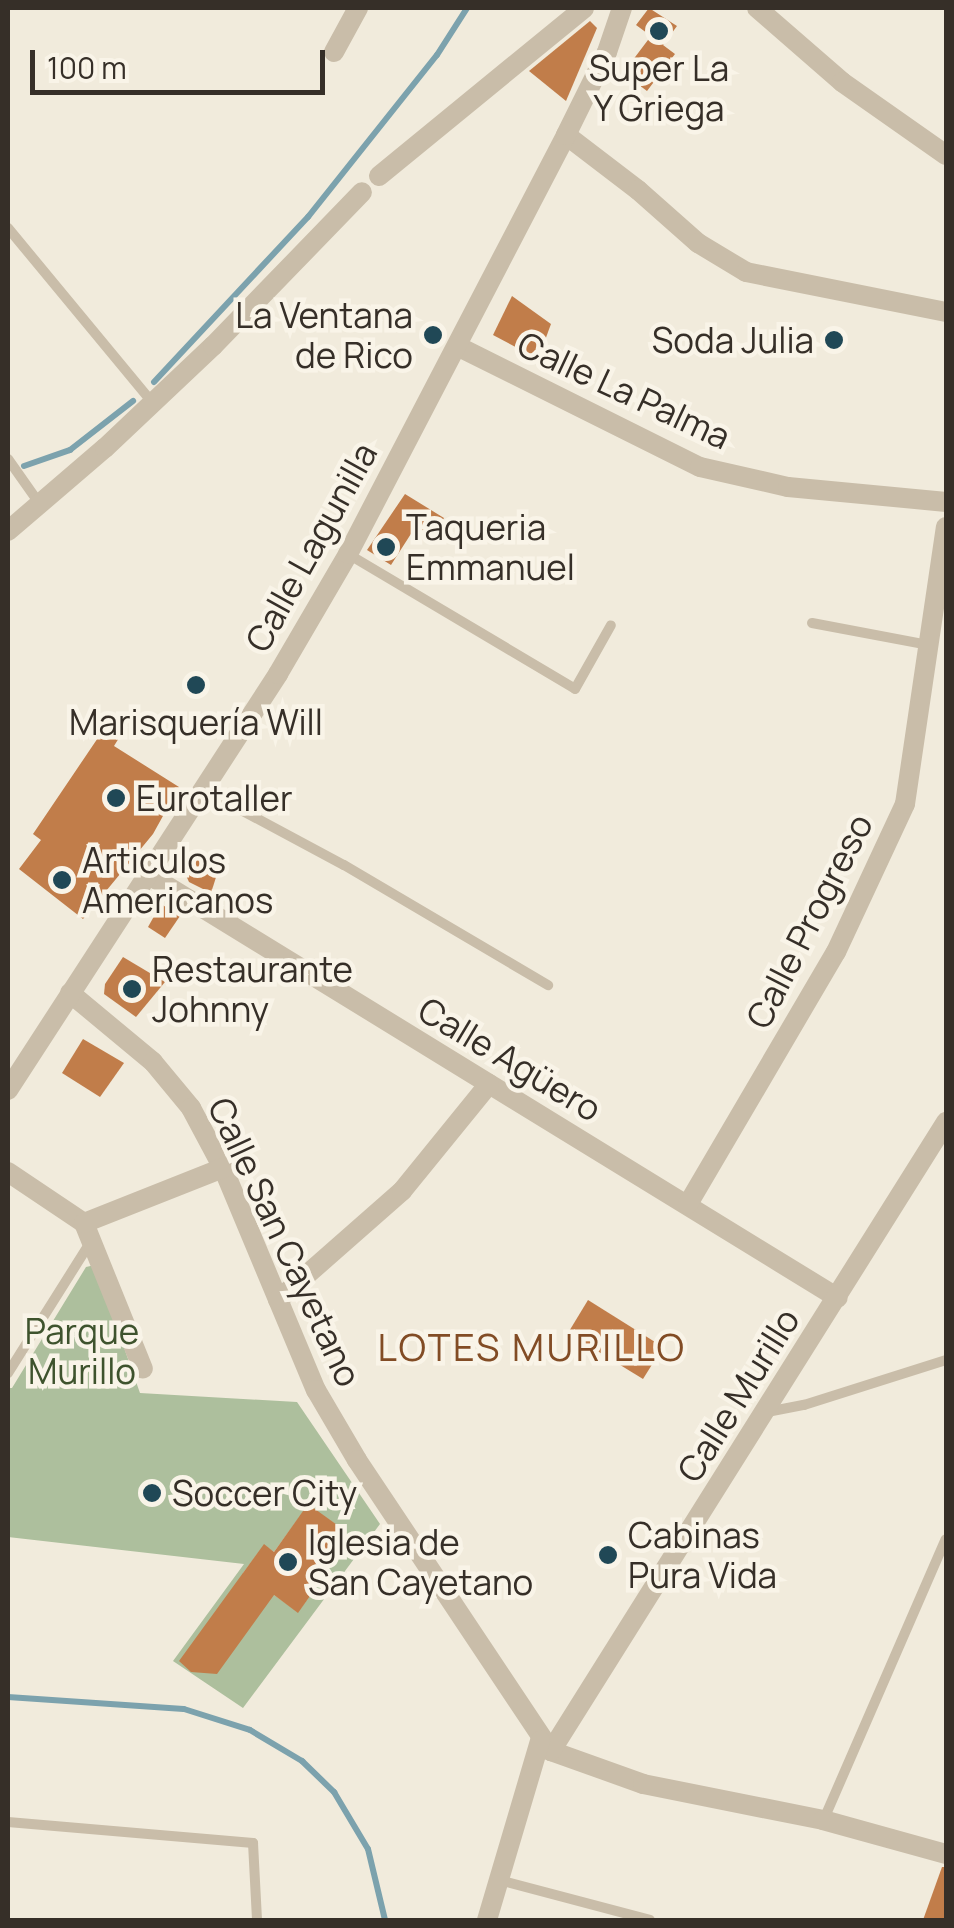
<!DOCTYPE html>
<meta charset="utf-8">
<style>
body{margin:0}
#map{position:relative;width:954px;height:1928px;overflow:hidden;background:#f1ebdc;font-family:Manrope,sans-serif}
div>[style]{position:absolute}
.green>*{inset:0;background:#adbf9d}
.stream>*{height:6px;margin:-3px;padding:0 3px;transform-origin:3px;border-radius:3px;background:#7ca2ad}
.building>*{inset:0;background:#c17d4a}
.lane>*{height:10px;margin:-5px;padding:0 5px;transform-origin:5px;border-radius:5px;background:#c9bda9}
.street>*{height:20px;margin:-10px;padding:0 10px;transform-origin:10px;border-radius:10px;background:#c9bda9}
.dots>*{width:28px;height:28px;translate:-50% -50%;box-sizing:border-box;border:5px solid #f9f4e8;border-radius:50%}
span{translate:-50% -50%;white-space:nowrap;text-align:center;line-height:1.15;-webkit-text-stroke:9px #f9f4e8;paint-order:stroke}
.poi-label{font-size:35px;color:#362f28}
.right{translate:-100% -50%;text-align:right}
.left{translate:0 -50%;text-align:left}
.street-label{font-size:35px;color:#362f28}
.park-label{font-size:35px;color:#3e532d}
.neighbourhood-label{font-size:38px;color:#824c25;letter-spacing:2.5px}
.frame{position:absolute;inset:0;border:10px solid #362f28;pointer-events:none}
.scale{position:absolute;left:30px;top:50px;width:295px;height:45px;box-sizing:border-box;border:5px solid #362f28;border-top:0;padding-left:12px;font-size:30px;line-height:35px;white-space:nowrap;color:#362f28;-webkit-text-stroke:8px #f9f4e8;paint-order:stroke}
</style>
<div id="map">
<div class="green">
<i style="clip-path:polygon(evenodd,95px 1265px,140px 1393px,297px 1402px,380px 1524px,243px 1708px,173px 1661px,244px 1564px,8px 1537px,8px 1388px,12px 1388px,86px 1267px,95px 1265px,308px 1505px,347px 1532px,309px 1585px,315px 1589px,298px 1612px,243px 1573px,264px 1545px,274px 1552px,308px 1505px)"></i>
</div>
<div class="stream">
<i style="left:154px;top:382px;width:226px;rotate:-47deg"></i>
<i style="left:308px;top:217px;width:207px;rotate:-51.5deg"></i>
<i style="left:437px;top:55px;width:56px;rotate:-57.4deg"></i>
<i style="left:24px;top:466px;width:49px;rotate:-19.2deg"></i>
<i style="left:70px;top:450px;width:80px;rotate:-37.9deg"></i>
<i style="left:8px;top:1697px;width:176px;rotate:3.9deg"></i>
<i style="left:184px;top:1709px;width:69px;rotate:17.7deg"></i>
<i style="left:250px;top:1730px;width:61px;rotate:30.8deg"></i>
<i style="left:302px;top:1761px;width:45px;rotate:44.1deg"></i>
<i style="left:334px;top:1792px;width:66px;rotate:59.2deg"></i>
<i style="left:368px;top:1849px;width:73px;rotate:76.5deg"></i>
</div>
<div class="building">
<i style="clip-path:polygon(649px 8px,677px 26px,663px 45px,675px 54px,647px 91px,623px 73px,651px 36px,636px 25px)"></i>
<i style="clip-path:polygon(590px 21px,597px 28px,566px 101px,529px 71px)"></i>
<i style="clip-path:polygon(512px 296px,551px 324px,538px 359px,493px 335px)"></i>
<i style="clip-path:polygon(405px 494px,444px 518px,433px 537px,416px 526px,391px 565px,367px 550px)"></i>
<i style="clip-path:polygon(108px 723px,122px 733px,114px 746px,179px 787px,153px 834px,83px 919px,19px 869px,41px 840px,33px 834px)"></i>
<i style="clip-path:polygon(224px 852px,211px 893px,189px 882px,184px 871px,193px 855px)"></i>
<i style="clip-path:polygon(161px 904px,180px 916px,165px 938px,148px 927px)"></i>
<i style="clip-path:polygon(123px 957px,165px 982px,136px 1017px,104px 994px,105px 984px)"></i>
<i style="clip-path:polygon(83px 1039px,124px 1063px,100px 1097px,62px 1073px)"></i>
<i style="clip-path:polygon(588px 1300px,663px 1347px,643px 1379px,568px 1333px)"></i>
<i style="clip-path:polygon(308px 1504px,347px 1532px,309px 1585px,315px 1589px,298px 1613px,274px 1595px,217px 1674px,191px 1672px,179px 1661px,264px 1544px,274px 1552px)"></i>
<i style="clip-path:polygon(942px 1867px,946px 1867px,946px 1920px,923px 1920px)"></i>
</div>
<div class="lane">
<i style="left:8px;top:228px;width:226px;rotate:50.4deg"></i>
<i style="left:8px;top:459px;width:54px;rotate:54.8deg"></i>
<i style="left:348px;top:554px;width:264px;rotate:30.7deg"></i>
<i style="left:575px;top:689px;width:73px;rotate:-60.6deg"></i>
<i style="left:812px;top:623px;width:118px;rotate:10.7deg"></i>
<i style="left:202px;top:789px;width:161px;rotate:28.2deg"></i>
<i style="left:344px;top:865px;width:237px;rotate:30.5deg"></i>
<i style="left:8px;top:1373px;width:154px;rotate:-57.8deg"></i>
<i style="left:767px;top:1412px;width:38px;rotate:-11deg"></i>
<i style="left:804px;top:1405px;width:149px;rotate:-17.6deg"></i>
<i style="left:824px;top:1819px;width:305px;rotate:-66.5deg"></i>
<i style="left:8px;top:1822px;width:246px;rotate:4.9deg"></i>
<i style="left:253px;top:1843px;width:77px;rotate:87deg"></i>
<i style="left:499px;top:1880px;width:156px;rotate:14.8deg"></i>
</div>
<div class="street">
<i style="left:757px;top:8px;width:113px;rotate:41deg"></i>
<i style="left:842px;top:82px;width:127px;rotate:35.1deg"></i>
<i style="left:334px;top:52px;width:50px;rotate:-61.4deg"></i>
<i style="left:566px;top:135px;width:91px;rotate:37.4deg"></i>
<i style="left:638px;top:190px;width:80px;rotate:41.5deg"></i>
<i style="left:698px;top:243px;width:56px;rotate:31.1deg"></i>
<i style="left:746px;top:272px;width:204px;rotate:11.3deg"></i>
<i style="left:379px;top:176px;width:265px;rotate:-39.3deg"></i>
<i style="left:457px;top:346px;width:271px;rotate:26.5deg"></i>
<i style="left:700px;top:467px;width:90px;rotate:12.8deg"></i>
<i style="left:788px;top:487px;width:159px;rotate:5.4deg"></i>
<i style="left:8px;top:531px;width:128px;rotate:-40.6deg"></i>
<i style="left:105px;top:448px;width:149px;rotate:-43.4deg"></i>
<i style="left:213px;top:346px;width:214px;rotate:-45.9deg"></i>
<i style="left:149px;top:875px;width:808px;rotate:31.55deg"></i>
<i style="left:70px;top:993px;width:108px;rotate:39.7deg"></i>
<i style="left:153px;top:1062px;width:60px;rotate:50.4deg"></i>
<i style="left:191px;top:1108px;width:68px;rotate:61.9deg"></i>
<i style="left:223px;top:1168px;width:241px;rotate:67.3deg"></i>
<i style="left:316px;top:1390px;width:81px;rotate:59.6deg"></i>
<i style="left:357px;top:1460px;width:350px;rotate:56.3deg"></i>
<i style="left:551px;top:1751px;width:98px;rotate:19.7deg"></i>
<i style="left:643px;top:1784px;width:184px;rotate:11.3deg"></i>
<i style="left:823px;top:1820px;width:128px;rotate:15.5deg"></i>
<i style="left:8px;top:1090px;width:496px;rotate:-57deg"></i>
<i style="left:278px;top:674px;width:139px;rotate:-59.7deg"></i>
<i style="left:348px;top:554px;width:472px;rotate:-62.5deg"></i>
<i style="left:566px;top:135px;width:93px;rotate:-63.7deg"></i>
<i style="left:607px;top:52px;width:46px;rotate:-71.2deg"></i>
<i style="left:8px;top:1172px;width:92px;rotate:33.9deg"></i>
<i style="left:84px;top:1223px;width:157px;rotate:68deg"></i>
<i style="left:688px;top:1204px;width:292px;rotate:-59.6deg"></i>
<i style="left:836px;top:952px;width:163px;rotate:-65deg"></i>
<i style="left:905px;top:804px;width:280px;rotate:-81.6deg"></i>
<i style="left:84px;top:1223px;width:149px;rotate:-21.6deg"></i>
<i style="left:278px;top:1300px;width:165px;rotate:-41.3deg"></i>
<i style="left:402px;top:1191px;width:138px;rotate:-50.9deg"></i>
<i style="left:551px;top:1751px;width:743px;rotate:-57.87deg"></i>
<i style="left:487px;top:1920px;width:187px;rotate:-73.5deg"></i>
</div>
<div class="dots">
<i style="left:659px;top:31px;background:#204856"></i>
<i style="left:433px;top:335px;background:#204856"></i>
<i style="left:834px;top:340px;background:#204856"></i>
<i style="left:386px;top:547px;background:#204856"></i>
<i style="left:196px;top:685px;background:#204856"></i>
<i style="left:116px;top:798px;background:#204856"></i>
<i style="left:62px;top:880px;background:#204856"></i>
<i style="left:132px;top:989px;background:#204856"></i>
<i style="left:152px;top:1493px;background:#204856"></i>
<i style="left:608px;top:1555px;background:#204856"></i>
<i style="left:288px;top:1562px;background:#204856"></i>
</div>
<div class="poi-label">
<span style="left:659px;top:88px">Super La<br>Y Griega</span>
<span class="right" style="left:413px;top:335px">La Ventana<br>de Rico</span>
<span class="right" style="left:814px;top:340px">Soda Julia</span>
<span class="left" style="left:406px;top:547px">Taqueria<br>Emmanuel</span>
<span style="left:196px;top:722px">Marisquería Will</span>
<span class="left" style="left:136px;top:798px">Eurotaller</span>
<span class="left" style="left:82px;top:880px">Articulos<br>Americanos</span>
<span class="left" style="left:152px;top:989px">Restaurante<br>Johnny</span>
<span class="left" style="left:172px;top:1493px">Soccer City</span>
<span class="left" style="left:628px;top:1555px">Cabinas<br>Pura Vida</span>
<span class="left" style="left:308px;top:1562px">Iglesia de<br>San Cayetano</span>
</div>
<div class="street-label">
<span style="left:624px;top:390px;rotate:25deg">Calle La Palma</span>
<span style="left:311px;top:547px;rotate:-61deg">Calle Lagunilla</span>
<span style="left:809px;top:921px;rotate:-63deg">Calle Progreso</span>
<span style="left:510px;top:1059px;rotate:31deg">Calle Agüero</span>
<span style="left:285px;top:1242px;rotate:65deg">Calle San Cayetano</span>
<span style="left:738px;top:1395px;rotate:-58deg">Calle Murillo</span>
</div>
<div class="park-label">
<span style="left:82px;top:1351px">Parque<br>Murillo</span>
</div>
<div class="neighbourhood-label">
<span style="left:532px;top:1347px">LOTES MURILLO</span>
</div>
<div class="frame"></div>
<div class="scale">100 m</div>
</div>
